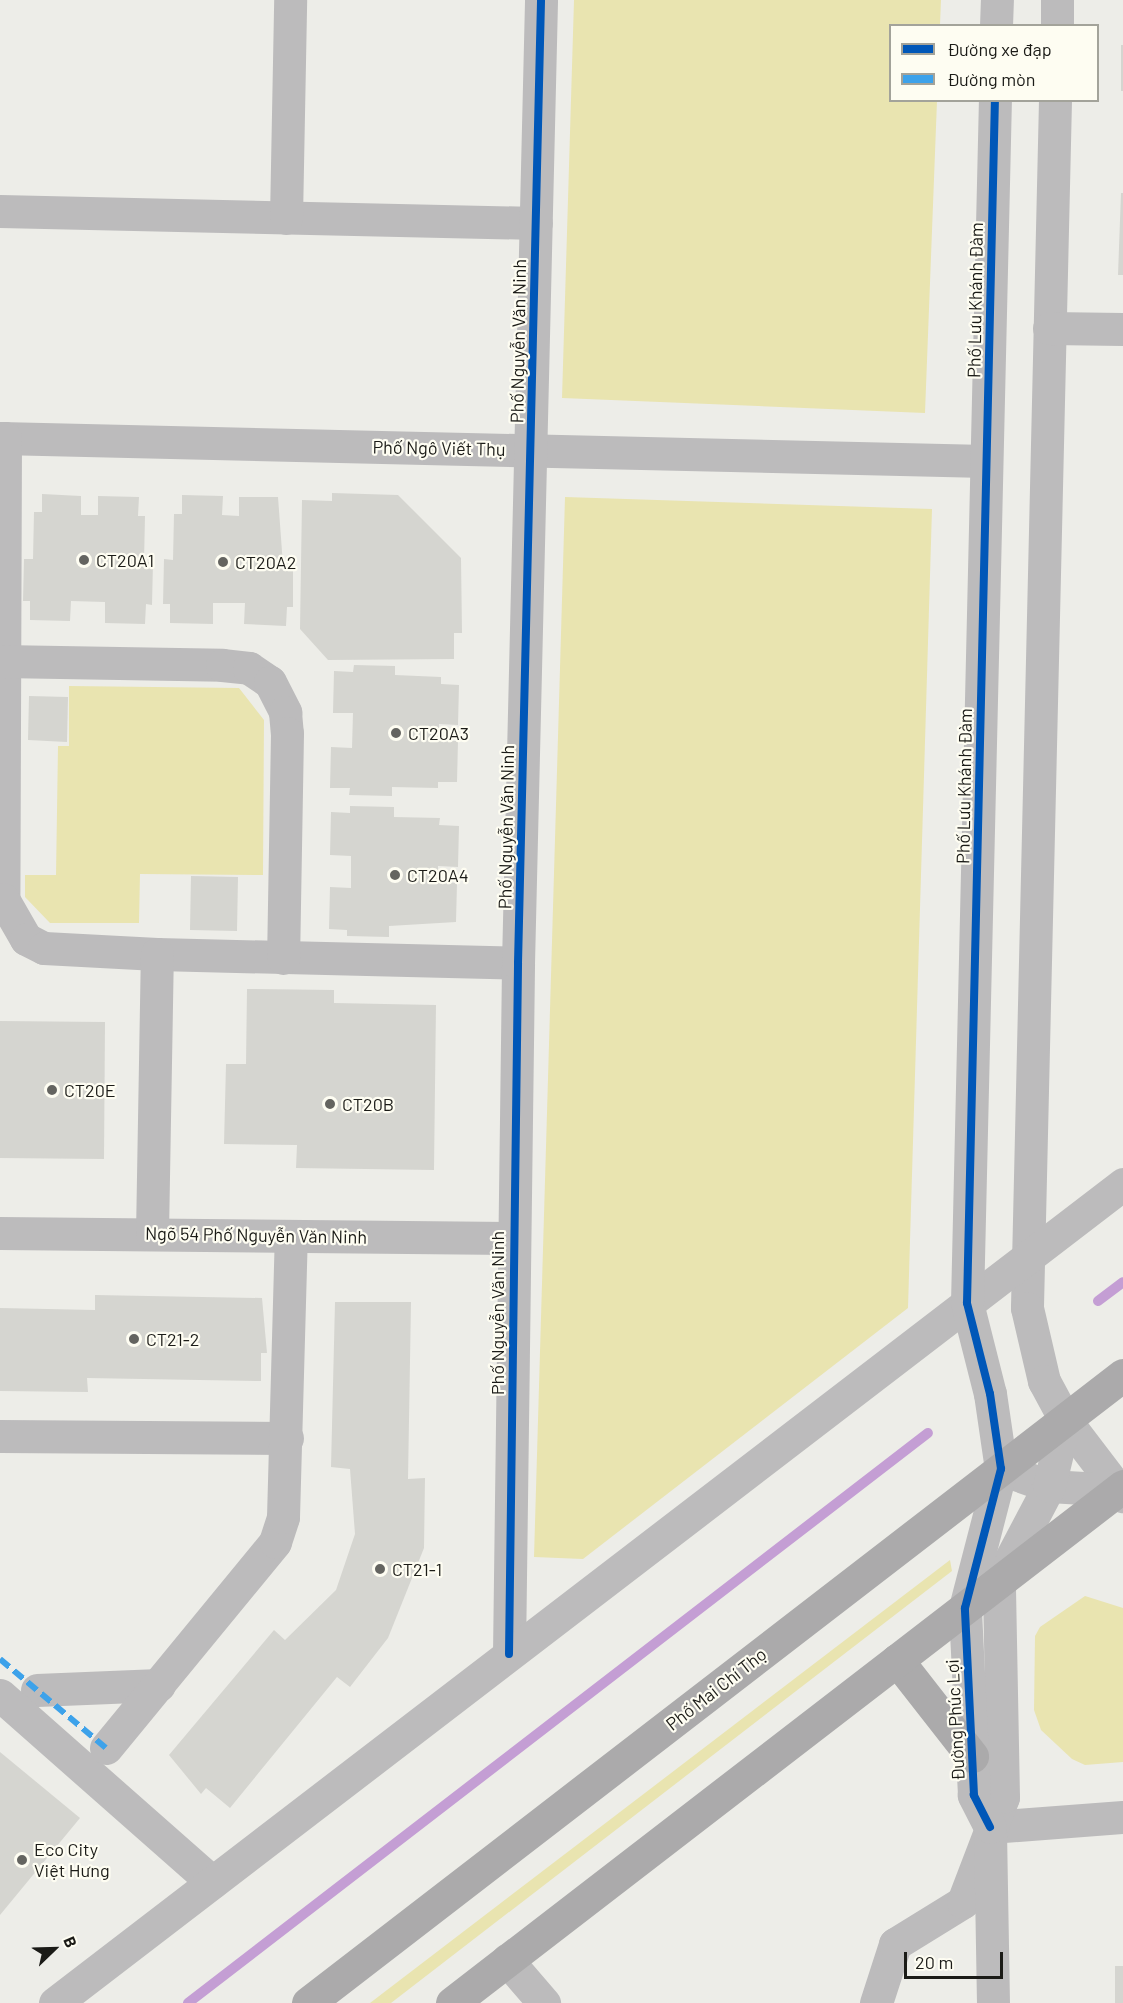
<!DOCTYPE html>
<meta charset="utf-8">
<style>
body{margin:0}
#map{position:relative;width:1123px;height:2003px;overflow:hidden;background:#edede8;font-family:Barlow,sans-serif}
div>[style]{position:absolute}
.green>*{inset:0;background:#e9e4b0}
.stream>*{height:10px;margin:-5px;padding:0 5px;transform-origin:5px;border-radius:5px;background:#c49ed4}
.building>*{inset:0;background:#d5d5d0}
.minor>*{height:33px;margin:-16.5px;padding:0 16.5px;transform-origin:16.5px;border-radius:16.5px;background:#bcbbbc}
.major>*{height:33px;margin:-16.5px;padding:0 16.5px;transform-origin:16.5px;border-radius:16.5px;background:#abaaab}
.quiet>*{height:6px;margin-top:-3px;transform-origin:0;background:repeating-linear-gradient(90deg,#3da2ea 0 12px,transparent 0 18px)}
.cycleway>*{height:8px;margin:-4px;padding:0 4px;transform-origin:4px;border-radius:4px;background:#0057b8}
.dots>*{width:16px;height:16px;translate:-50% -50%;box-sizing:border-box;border:3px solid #fefdf2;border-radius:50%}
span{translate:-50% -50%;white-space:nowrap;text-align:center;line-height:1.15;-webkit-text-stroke:4.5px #fefdf2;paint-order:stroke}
.street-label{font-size:18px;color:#1b1b17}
.poi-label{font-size:18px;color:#1b1b17}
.left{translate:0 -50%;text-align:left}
.legend{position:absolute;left:889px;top:24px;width:210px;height:78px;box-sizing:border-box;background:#fefdf2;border:2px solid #a3a39a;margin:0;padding:8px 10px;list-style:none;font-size:18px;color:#1b1b17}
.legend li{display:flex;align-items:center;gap:12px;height:30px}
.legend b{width:30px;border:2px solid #a3a39a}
.north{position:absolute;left:24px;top:1919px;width:60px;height:60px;-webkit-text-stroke:4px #fefdf2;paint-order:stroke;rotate:67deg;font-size:16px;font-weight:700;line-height:24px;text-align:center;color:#1b1b17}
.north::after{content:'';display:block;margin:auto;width:21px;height:27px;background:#1b1b17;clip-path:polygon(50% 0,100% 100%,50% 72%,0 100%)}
.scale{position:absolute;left:904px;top:1952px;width:99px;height:27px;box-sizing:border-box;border:3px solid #1b1b17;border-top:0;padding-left:8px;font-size:18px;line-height:21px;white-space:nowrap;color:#1b1b17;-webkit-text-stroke:4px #fefdf2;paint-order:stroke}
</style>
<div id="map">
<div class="green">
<i style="clip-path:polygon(574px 0,941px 0,940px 25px,890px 26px,890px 100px,937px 101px,925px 413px,562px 398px)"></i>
<i style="clip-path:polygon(565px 497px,932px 509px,908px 1308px,583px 1559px,534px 1557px)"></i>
<i style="clip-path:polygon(69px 686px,239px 688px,264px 720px,263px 875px,140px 874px,139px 923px,50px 923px,25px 897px,25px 875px,56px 875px,58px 746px,69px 746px)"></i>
<i style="clip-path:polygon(950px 1560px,952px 1571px,391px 2003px,370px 2003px)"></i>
<i style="clip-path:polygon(1085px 1596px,1123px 1608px,1123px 1762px,1085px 1765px,1072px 1759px,1041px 1730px,1034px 1710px,1035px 1636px,1040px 1627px)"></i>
</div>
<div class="stream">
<i style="left:1098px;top:1301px;width:31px;rotate:-37deg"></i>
<i style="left:188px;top:2003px;width:934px;rotate:-37.61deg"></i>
</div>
<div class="building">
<i style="clip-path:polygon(1121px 45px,1123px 45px,1123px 91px,1121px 91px)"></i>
<i style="clip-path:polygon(1121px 193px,1123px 193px,1123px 275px,1118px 275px)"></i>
<i style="clip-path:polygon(332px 493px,398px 495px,461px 558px,462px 633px,454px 633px,454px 659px,328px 660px,300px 629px,302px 500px,332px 501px)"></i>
<i style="clip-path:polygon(42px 494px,81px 496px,81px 515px,98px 515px,98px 496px,139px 497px,138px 516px,145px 516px,144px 562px,153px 562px,152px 605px,146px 604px,145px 624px,105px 623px,105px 602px,71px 601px,70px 621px,30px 620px,30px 601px,23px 601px,24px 559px,33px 559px,34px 512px,42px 512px)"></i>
<i style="clip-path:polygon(182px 495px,223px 496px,222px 515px,239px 516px,239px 497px,278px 497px,283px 565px,293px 565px,293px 607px,287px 607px,286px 626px,244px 624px,245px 603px,213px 603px,213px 624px,170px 623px,170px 604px,163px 604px,164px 559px,173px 560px,174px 514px,182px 514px)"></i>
<i style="clip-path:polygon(354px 665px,395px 666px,395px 675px,441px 677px,441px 684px,459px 685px,458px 725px,439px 724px,439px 741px,458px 741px,457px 782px,438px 782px,438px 788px,392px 787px,392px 796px,349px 795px,350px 788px,330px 788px,331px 747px,352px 748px,353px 713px,333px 713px,334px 671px,353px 672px)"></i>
<i style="clip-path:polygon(29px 696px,68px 697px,67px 742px,28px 740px)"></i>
<i style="clip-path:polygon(350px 806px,394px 807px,394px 817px,440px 818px,439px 825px,459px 826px,458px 867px,438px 866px,438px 882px,457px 883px,456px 922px,389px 926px,389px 937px,347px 936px,347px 930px,329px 929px,330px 887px,351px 888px,351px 856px,330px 855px,331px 812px,350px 813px)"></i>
<i style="clip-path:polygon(191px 876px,238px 877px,237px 931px,190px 930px)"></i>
<i style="clip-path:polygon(247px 989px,334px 990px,334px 1003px,436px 1005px,434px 1170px,296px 1168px,297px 1145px,224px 1144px,226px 1064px,246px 1064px)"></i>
<i style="clip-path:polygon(0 1021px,105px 1022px,104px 1159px,0 1158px)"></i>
<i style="clip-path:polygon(95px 1295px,262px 1298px,267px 1353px,261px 1353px,261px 1381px,87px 1378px,88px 1392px,0 1391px,0 1308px,95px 1310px)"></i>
<i style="clip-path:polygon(335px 1302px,411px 1302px,408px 1479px,425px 1478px,424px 1548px,388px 1638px,350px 1687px,337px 1677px,230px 1808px,206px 1788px,201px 1794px,169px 1755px,274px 1630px,285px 1640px,336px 1590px,355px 1534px,350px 1469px,331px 1467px)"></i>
<i style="clip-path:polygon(0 1752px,80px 1818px,0 1915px)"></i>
<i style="clip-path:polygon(1115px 1966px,1123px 1966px,1123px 2003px,1115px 2003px)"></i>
</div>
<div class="minor">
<i style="left:996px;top:26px;width:26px;rotate:-88deg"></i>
<i style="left:1057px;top:26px;width:26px;rotate:-90deg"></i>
<i style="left:1055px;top:100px;width:1208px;rotate:91.33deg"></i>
<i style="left:1027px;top:1308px;width:75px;rotate:76.9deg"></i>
<i style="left:1044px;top:1381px;width:44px;rotate:61.7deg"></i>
<i style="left:1065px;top:1420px;width:96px;rotate:52.7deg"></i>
<i style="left:0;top:211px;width:536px;rotate:1.28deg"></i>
<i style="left:286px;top:218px;width:218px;rotate:-88.9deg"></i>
<i style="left:1049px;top:328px;width:74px;rotate:0.8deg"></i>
<i style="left:0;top:438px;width:986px;rotate:1.34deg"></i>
<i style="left:5px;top:438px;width:461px;rotate:90.2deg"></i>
<i style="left:3px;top:899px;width:46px;rotate:60.1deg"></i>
<i style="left:26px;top:939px;width:20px;rotate:27deg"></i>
<i style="left:44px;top:948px;width:113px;rotate:3deg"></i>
<i style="left:157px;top:954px;width:361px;rotate:1.4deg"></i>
<i style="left:1px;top:661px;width:221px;rotate:1deg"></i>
<i style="left:222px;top:665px;width:27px;rotate:6deg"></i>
<i style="left:249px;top:668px;width:25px;rotate:34deg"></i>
<i style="left:270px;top:682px;width:34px;rotate:63deg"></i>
<i style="left:285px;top:712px;width:21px;rotate:85deg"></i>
<i style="left:287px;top:733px;width:225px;rotate:91deg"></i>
<i style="left:0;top:1233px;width:512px;rotate:0.56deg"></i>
<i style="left:152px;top:1234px;width:280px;rotate:-89deg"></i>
<i style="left:0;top:1436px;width:287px;rotate:0.4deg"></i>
<i style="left:1001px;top:1469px;width:51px;rotate:19.5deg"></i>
<i style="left:1049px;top:1486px;width:69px;rotate:3.3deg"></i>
<i style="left:509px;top:1654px;width:691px;rotate:-89.25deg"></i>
<i style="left:518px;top:963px;width:963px;rotate:-88.63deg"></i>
<i style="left:37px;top:1690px;width:122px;rotate:-2.3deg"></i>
<i style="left:0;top:1695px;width:283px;rotate:41.4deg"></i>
<i style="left:106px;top:1748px;width:266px;rotate:-50.6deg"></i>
<i style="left:275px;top:1542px;width:26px;rotate:-72deg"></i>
<i style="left:283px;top:1517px;width:280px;rotate:-88.4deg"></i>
<i style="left:990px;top:1827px;width:133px;rotate:-4.3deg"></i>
<i style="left:507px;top:1960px;width:57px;rotate:49.3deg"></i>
<i style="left:55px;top:2003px;width:1346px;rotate:-37.48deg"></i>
<i style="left:876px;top:2003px;width:62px;rotate:-72.1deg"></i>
<i style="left:895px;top:1944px;width:80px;rotate:-31.7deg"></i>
<i style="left:963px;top:1902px;width:112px;rotate:-69.1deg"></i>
<i style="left:1003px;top:1797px;width:216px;rotate:-91.1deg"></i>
<i style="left:999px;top:1581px;width:107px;rotate:-62.2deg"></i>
<i style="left:1049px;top:1486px;width:68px;rotate:-76.4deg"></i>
<i style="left:993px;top:2003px;width:176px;rotate:-91deg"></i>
<i style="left:990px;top:1827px;width:36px;rotate:-117deg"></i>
<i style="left:974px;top:1795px;width:187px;rotate:-92.8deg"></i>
<i style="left:965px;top:1608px;width:144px;rotate:-75.5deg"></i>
<i style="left:1001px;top:1469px;width:76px;rotate:-98.3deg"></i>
<i style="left:990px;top:1394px;width:94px;rotate:-104.2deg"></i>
<i style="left:967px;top:1303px;width:1203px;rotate:-88.67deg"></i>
</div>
<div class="major">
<i style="left:897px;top:1660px;width:122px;rotate:52deg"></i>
<i style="left:308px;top:2003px;width:1029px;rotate:-37.62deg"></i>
<i style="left:452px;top:2003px;width:847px;rotate:-37.61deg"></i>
</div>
<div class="quiet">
<i style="left:0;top:1659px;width:138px;rotate:40deg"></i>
</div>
<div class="cycleway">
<i style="left:509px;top:1654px;width:691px;rotate:-89.25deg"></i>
<i style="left:518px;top:963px;width:963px;rotate:-88.63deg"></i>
<i style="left:990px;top:1827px;width:36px;rotate:-117deg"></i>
<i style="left:974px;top:1795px;width:187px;rotate:-92.8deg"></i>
<i style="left:965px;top:1608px;width:144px;rotate:-75.5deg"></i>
<i style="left:1001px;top:1469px;width:76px;rotate:-98.3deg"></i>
<i style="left:990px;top:1394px;width:94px;rotate:-104.2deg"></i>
<i style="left:967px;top:1303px;width:1203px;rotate:-88.67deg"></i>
</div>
<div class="dots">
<i style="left:84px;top:560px;background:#646460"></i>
<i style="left:223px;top:562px;background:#646460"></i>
<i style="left:396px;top:733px;background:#646460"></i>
<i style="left:395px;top:875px;background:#646460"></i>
<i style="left:52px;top:1090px;background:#646460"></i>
<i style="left:330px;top:1104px;background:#646460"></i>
<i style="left:134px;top:1339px;background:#646460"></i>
<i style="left:380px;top:1569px;background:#646460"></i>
<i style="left:22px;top:1860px;background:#646460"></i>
</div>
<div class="street-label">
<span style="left:975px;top:300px;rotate:-89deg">Phố Lưu Khánh Đàm</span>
<span style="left:518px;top:341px;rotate:-89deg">Phố Nguyễn Văn Ninh</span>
<span style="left:439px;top:448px;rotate:1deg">Phố Ngô Viết Thụ</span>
<span style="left:964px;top:786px;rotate:-89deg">Phố Lưu Khánh Đàm</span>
<span style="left:506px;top:827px;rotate:-89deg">Phố Nguyễn Văn Ninh</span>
<span style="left:256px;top:1235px;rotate:1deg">Ngõ 54 Phố Nguyễn Văn Ninh</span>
<span style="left:497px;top:1313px;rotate:-90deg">Phố Nguyễn Văn Ninh</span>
<span style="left:716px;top:1689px;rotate:-38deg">Phố Mai Chí Thọ</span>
<span style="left:955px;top:1720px;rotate:-93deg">Đường Phúc Lợi</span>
</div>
<div class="poi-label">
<span class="left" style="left:96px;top:560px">CT20A1</span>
<span class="left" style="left:235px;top:562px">CT20A2</span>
<span class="left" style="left:408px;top:733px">CT20A3</span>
<span class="left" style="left:407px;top:875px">CT20A4</span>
<span class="left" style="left:64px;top:1090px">CT20E</span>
<span class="left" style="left:342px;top:1104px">CT20B</span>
<span class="left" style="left:146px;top:1339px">CT21-2</span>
<span class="left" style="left:392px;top:1569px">CT21-1</span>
<span class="left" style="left:34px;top:1860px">Eco City<br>Việt Hưng</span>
</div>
<ul class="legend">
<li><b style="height:8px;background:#0057b8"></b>Đường xe đạp</li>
<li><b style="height:8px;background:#3da2ea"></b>Đường mòn</li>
</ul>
<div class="north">B</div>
<div class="scale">20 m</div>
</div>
